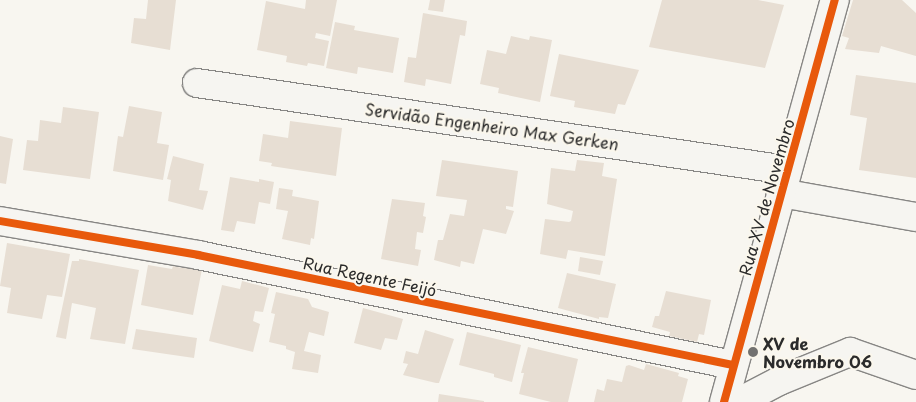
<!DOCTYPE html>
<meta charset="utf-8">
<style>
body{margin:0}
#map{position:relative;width:916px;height:402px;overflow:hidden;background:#f8f6f0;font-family:"Playpen Sans",sans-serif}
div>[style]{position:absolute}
.building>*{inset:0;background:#e7ded3}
.roads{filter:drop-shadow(1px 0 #878684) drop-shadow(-1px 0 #878684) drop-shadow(0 1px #878684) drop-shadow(0 -1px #878684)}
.minor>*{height:28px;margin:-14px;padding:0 14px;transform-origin:14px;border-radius:14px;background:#f6f5f1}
.major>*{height:28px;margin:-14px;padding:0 14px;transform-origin:14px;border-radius:14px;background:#f6f5f1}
.cycleway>*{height:8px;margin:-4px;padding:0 4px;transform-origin:4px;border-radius:4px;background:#e8590c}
.dots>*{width:14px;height:14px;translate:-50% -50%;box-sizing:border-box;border:2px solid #fbf7ec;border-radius:50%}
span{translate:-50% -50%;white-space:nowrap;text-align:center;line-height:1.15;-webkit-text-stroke:4px #fbf7ec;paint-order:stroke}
.street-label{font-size:16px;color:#2b2b2b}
.poi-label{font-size:16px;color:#2b2b2b;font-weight:700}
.left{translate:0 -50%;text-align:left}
</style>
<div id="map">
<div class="building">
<i style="clip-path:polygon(148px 0,176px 0,170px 50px,131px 43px,134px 18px,146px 19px)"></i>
<i style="clip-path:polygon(306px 0,337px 0,330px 36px,316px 33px,315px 38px,329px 41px,324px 66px,308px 63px,307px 66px,286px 62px,287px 56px,257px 50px,266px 1px,305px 9px)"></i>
<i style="clip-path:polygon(430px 0,445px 0,443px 12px,428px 10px)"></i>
<i style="clip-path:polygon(662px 0,758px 0,784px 5px,765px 68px,649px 47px)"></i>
<i style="clip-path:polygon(853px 0,902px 0,916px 13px,916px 56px,881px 46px,879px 53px,845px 49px,849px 38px,842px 36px)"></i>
<i style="clip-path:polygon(423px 13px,467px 21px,465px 36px,460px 35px,451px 84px,426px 79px,425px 86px,404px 82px,408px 57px,416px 58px)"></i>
<i style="clip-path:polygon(335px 22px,355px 26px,354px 30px,399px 38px,393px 73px,358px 67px,357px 74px,326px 68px)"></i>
<i style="clip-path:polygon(511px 36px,529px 40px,530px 36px,552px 40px,540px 102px,498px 93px,499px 88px,480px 84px,487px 50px,506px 54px)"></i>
<i style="clip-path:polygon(559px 54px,639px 70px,625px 105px,618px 104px,615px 114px,574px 107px,575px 101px,550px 96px)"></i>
<i style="clip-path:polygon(856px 75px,916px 83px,916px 178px,859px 170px,867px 118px,850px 115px)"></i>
<i style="clip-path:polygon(129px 106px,162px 112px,157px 143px,169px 145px,163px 180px,113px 171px,118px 136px,123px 137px)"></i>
<i style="clip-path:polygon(63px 107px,99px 112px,90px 179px,23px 170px,27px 140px,38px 141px,40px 120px,61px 123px)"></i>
<i style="clip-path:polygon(290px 121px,342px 128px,336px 176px,271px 166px,272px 163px,259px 161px,263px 134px,288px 138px)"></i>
<i style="clip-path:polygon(0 136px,13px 139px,6px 184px,0 183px)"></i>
<i style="clip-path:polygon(173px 156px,204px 164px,199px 190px,208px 191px,203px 210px,168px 201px,171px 180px,167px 179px)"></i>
<i style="clip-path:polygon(442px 160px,518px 171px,513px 207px,506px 206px,506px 209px,514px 211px,506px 234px,483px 229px,474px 264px,461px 261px,460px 267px,434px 260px,438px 240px,443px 240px,450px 214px,464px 216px,467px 200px,436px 196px)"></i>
<i style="clip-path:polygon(577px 160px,604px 163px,602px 176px,617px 179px,605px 256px,568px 250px,566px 259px,540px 254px,545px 219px,569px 222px,571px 221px,573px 211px,547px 204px,551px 168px,575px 171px)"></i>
<i style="clip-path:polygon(230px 177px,259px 182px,259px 179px,274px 182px,270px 204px,259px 202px,255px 224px,237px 221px,234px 232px,221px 230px)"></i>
<i style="clip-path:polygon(279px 188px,293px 190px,292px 196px,319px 201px,314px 239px,311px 238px,310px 245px,282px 239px,288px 211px,276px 209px)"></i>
<i style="clip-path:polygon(392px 199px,425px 203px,423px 216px,426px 217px,423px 233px,417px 232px,415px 249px,421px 250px,418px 266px,381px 259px)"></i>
<i style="clip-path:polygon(7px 243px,70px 254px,62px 297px,47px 295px,42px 319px,7px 313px,11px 288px,0 286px)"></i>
<i style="clip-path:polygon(580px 257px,603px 261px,600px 275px,578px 271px)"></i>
<i style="clip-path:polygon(79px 259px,139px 270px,125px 344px,90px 339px,96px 308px,72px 303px,66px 339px,56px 337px,72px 261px,79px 261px)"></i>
<i style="clip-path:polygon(148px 265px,172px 269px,173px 266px,182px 268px,183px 266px,202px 269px,193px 315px,141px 305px)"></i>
<i style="clip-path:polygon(567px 273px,616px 284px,608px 318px,599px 317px,599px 319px,558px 308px)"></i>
<i style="clip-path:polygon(242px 281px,269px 288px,263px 312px,255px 311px,253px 321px,260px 324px,253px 352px,209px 341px,222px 285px,240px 289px)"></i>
<i style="clip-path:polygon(666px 291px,711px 300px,704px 335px,699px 334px,697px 342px,669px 336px,670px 332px,652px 327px,655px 316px,659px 316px)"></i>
<i style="clip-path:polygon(276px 292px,308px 299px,312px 307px,329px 312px,324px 336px,309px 332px,304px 351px,321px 355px,318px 373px,292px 369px,295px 352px,286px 349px,286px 346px,269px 342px,275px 314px,271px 313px)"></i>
<i style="clip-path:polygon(363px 308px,403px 319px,397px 340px,385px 338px,381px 350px,354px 343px)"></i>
<i style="clip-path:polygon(136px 329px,197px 338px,194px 358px,132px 349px)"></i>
<i style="clip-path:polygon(425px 330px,454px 339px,439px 383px,436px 383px,403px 375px,408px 364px,403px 363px,406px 351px,418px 354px)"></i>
<i style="clip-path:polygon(467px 332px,521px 345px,512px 382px,494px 377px,494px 374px,459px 365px)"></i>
<i style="clip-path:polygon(528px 347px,578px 359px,568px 402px,551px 402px,519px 394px,524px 373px,521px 373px)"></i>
<i style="clip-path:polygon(646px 364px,679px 373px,678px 376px,688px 379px,682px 402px,594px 402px,597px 389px,604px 391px,607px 379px,622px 382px,626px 366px,629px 365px,644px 370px)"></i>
<i style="clip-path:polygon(439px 394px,484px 401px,484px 402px,438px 402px)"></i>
</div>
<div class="roads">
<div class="minor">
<i style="left:197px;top:83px;width:596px;rotate:8.39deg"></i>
<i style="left:781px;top:193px;width:137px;rotate:10.1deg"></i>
<i style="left:0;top:221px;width:201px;rotate:9.7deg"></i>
<i style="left:198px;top:255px;width:546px;rotate:11.62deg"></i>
<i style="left:739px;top:402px;width:45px;rotate:-27.7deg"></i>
<i style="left:779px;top:381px;width:77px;rotate:-22.2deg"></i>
<i style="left:850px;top:352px;width:70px;rotate:19.2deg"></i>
</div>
<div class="major">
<i style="left:724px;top:402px;width:417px;rotate:-74.6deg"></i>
</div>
</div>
<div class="cycleway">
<i style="left:0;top:221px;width:201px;rotate:9.7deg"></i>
<i style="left:198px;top:255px;width:546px;rotate:11.62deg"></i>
<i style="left:724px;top:402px;width:417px;rotate:-74.6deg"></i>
</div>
<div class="dots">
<i style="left:753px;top:352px;background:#737270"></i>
</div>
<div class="street-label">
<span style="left:492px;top:126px;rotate:8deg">Servidão Engenheiro Max Gerken</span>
<span style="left:766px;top:197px;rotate:-74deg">Rua XV de Novembro</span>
<span style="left:370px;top:276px;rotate:12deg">Rua Regente Feijó</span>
</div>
<div class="poi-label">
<span class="left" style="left:763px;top:352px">XV de<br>Novembro 06</span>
</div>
</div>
